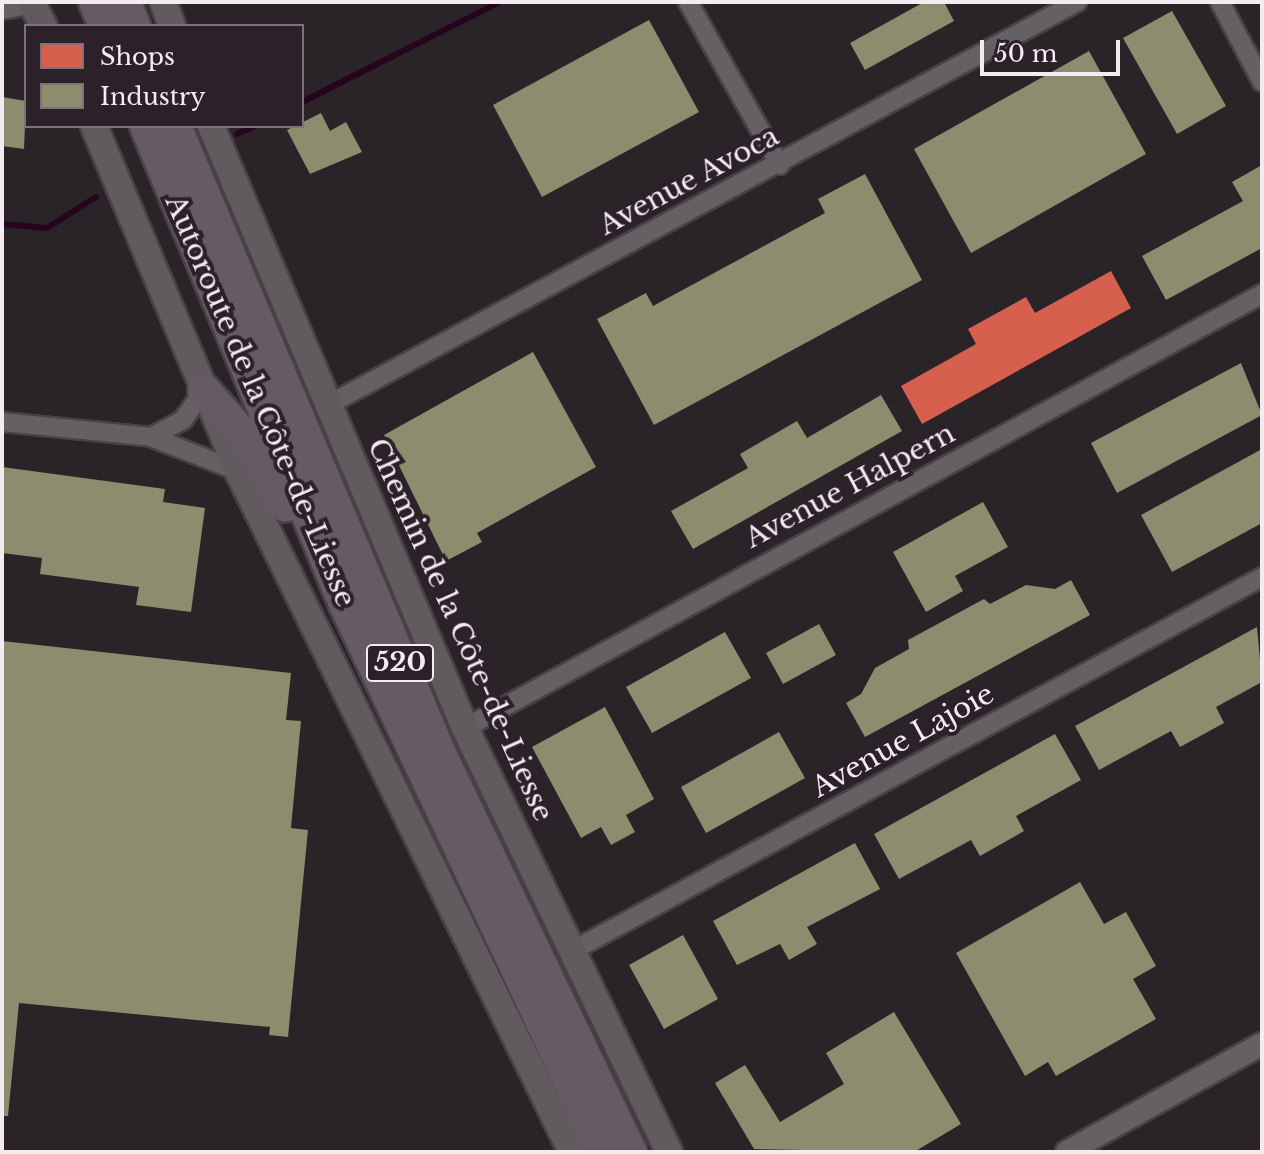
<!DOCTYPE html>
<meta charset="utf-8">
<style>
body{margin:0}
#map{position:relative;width:1264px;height:1154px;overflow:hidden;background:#2a2428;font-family:"Libre Baskerville",serif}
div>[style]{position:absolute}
.shops>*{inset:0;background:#d6604d}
.industry>*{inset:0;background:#8c8c6e}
.stream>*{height:6px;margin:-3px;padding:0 3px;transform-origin:3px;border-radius:3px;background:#25051e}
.roads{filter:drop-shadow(2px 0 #484246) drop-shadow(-2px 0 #484246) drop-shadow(0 2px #484246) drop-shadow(0 -2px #484246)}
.minor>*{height:18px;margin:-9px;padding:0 9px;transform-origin:9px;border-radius:9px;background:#646063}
.tertiary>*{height:22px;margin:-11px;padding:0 11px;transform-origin:11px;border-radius:11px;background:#646063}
.secondary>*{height:26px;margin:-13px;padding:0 13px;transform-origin:13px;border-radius:13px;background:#615b5f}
.motorway>*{height:32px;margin:-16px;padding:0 16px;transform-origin:16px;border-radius:16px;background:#665b63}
span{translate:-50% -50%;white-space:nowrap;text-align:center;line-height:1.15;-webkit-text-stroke:8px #2d2129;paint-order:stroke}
.shield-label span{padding:2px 6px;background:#2d2129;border:2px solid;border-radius:6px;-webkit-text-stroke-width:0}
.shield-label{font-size:26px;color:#f4ecf1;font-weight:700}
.street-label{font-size:28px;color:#f4ecf1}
.frame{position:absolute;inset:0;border:4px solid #f4ecf1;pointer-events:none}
.legend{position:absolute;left:24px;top:24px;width:280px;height:104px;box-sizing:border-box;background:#2d2129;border:2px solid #7d7279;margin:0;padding:10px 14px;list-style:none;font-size:24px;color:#f4ecf1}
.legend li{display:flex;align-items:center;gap:16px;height:40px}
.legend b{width:40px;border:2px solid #7d7279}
.scale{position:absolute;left:980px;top:40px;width:140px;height:36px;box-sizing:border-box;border:4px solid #f4ecf1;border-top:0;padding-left:10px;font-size:24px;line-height:28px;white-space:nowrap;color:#f4ecf1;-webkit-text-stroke:6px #2d2129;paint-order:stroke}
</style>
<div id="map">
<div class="shops">
<i style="clip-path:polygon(1111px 271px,1131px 308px,922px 424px,901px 386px,976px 344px,968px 329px,1026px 297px,1035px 313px)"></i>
</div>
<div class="industry">
<i style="clip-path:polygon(924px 2px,944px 2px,954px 21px,865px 70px,850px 43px)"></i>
<i style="clip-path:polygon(1172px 11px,1226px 106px,1177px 134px,1123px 38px)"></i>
<i style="clip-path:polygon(649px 20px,699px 112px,542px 197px,493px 105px)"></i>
<i style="clip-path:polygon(1089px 51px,1146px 154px,971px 253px,914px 149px)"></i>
<i style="clip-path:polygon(2px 97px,26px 101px,24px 149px,2px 146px)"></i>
<i style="clip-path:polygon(321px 113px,330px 131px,346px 122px,362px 152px,310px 174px,287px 130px)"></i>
<i style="clip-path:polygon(1262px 165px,1262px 248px,1166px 300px,1142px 256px,1243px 201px,1232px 182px)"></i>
<i style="clip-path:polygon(865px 174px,922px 280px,654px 425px,597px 319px,646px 293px,653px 306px,825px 213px,818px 199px)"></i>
<i style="clip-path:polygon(533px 352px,596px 467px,477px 533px,482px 542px,446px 561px,384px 435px)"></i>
<i style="clip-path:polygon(1241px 363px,1262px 415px,1117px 493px,1091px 443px)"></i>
<i style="clip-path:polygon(881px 395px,902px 431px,693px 549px,671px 511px,748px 468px,740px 454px,797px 421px,807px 438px)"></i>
<i style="clip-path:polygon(1262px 449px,1262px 523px,1172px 572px,1141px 515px)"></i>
<i style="clip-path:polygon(2px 467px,165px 489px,163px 502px,205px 508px,191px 612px,136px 605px,139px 587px,40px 574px,42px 558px,2px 553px)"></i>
<i style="clip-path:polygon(983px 502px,1008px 547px,955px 576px,963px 591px,926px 612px,893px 552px)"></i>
<i style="clip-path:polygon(1071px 580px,1090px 615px,865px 737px,846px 703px,861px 694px,875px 668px,909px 649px,908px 640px,984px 599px,990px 604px,1026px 585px,1055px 589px)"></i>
<i style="clip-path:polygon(819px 624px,836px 655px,783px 684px,766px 653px)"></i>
<i style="clip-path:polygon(1257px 627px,1262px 682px,1216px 707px,1224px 723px,1180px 747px,1171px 731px,1099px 770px,1075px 726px)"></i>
<i style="clip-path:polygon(725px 632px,751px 678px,652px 733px,626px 687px)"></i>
<i style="clip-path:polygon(2px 641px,291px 673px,286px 720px,301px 721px,291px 828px,308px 830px,288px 1037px,269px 1035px,270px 1027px,19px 1003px,8px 1116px,2px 1116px)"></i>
<i style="clip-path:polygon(605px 707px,654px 799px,626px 815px,635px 832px,611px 845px,601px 827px,581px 838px,532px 747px)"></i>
<i style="clip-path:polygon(779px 732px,805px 778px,706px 833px,681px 787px)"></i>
<i style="clip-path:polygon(1055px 734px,1081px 780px,1016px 816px,1024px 831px,980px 856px,971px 840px,899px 879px,874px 834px)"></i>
<i style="clip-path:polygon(855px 843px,880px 889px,807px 927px,817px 944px,789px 960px,780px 944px,737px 965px,713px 921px)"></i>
<i style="clip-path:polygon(1080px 882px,1104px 924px,1126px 912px,1156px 966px,1133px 979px,1156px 1019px,1056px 1076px,1048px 1062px,1025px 1076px,956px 953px)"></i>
<i style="clip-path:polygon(683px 935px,718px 999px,664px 1029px,629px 965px)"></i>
<i style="clip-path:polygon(894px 1012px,961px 1124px,914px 1152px,754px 1149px,715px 1083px,745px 1065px,780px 1122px,844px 1084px,826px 1053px)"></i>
</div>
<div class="stream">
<i style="left:302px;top:102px;width:222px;rotate:-26.8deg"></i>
<i style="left:237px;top:134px;width:19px;rotate:-25deg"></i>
<i style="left:2px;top:224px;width:45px;rotate:5.1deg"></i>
<i style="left:47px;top:228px;width:58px;rotate:-32.3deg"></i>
</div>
<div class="roads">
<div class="minor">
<i style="left:688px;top:2px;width:187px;rotate:60.6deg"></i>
<i style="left:1220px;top:2px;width:90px;rotate:62.3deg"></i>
<i style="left:2px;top:10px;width:31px;rotate:-11deg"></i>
<i style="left:326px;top:406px;width:853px;rotate:-28.28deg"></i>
<i style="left:2px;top:422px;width:150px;rotate:5.7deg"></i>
<i style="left:151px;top:437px;width:93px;rotate:21.3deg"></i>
<i style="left:151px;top:437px;width:36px;rotate:-28deg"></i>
<i style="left:183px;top:420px;width:37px;rotate:-55deg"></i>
<i style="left:465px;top:728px;width:908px;rotate:-28.57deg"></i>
<i style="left:570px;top:952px;width:787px;rotate:-28.45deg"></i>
</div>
<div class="tertiary">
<i style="left:1067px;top:1152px;width:223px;rotate:-29deg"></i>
</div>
<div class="secondary">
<i style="left:31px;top:2px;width:27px;rotate:62deg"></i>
<i style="left:163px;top:2px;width:26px;rotate:69deg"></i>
<i style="left:94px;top:126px;width:374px;rotate:67.3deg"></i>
<i style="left:238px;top:471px;width:758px;rotate:63.87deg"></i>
<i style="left:211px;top:126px;width:653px;rotate:67.12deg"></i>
<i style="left:465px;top:728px;width:471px;rotate:64.3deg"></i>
</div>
<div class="motorway">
<i style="left:95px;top:2px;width:26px;rotate:67deg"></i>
<i style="left:125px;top:2px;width:26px;rotate:69deg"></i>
<i style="left:146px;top:126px;width:516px;rotate:67.41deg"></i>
<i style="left:344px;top:602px;width:608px;rotate:64.78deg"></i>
<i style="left:175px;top:126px;width:684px;rotate:67.11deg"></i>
<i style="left:441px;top:756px;width:439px;rotate:64.4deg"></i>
<i style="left:204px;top:390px;width:64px;rotate:48.8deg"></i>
<i style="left:246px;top:438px;width:78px;rotate:59.8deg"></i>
</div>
</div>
<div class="shield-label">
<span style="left:400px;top:663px">520</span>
</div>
<div class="street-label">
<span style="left:689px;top:181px;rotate:-28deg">Avenue Avoca</span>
<span style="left:260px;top:401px;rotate:67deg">Autoroute de la Côte-de-Liesse</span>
<span style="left:850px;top:486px;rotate:-28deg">Avenue Halpern</span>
<span style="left:460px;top:630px;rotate:66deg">Chemin de la Côte-de-Liesse</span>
<span style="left:903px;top:741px;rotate:-29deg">Avenue Lajoie</span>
</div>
<div class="frame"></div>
<ul class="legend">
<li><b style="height:22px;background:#d6604d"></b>Shops</li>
<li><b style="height:22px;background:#8c8c6e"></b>Industry</li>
</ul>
<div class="scale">50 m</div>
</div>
